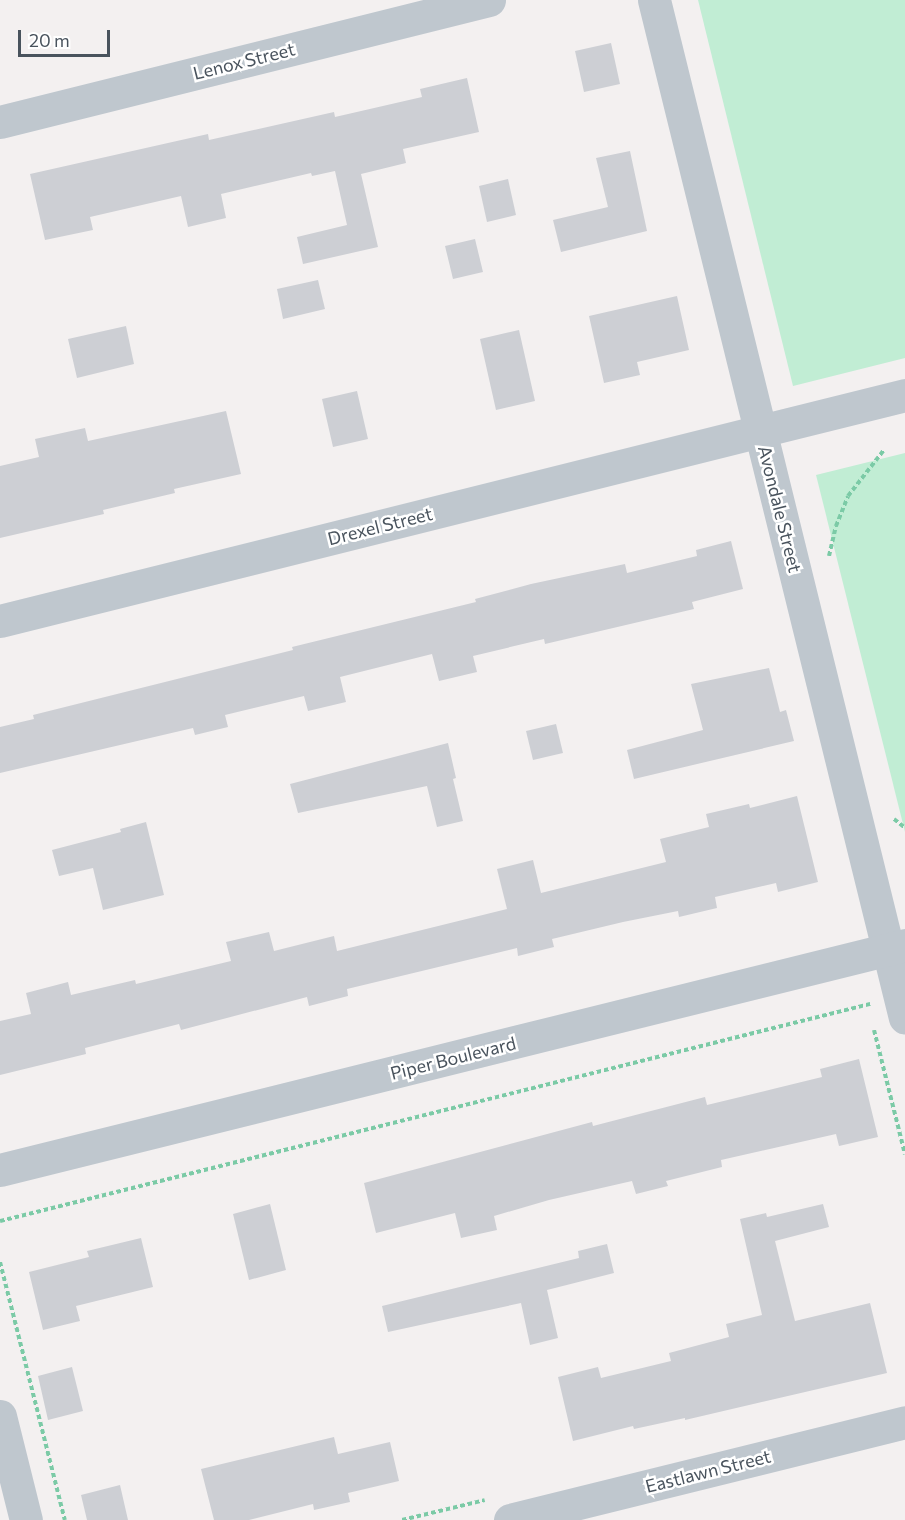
<!DOCTYPE html>
<html>
<head>
<meta charset="utf-8">
<style>
  body { margin:0 }
  #map { position:relative; width:905px; height:1520px; overflow:hidden; background:#f3f0f0; font-family:Commissioner,sans-serif }
  div>[style] { position:absolute }
  .green>* { inset:0; background:#c1edd4 }
  .building>* { inset:0; background:#cdcfd4 }
  .path>* { height:4px; margin-top:-2px; transform-origin:0; background:repeating-linear-gradient(90deg,#7bcaa6 0 4.5px,transparent 0 7.5px) }
  .minor>* { height:33px; margin:-16.5px; padding:0 16.5px; transform-origin:16.5px; border-radius:16.5px; background:#bfc7ce }
  span { translate:-50% -50%; white-space:nowrap; text-align:center; line-height:1.15; -webkit-text-stroke:5px #fff; paint-order:stroke }
  .street-label { font-size:18px; color:#49535d }
  .scale { position:absolute; left:18px; top:30px; width:92px; height:27px; box-sizing:border-box; border:3px solid #49535d; border-top:0; padding-left:8px; font-size:18px; line-height:21px; white-space:nowrap; color:#49535d; -webkit-text-stroke:4px #fff; paint-order:stroke }
</style>
</head>
<body>
<div id="map">
  <div class="green">
    <div style="clip-path:polygon(698px 0,905px 0,905px 358px,793px 386px)"></div>
    <div style="clip-path:polygon(905px 453px,905px 832px,816px 475px)"></div>
  </div>
  <div class="building">
    <div style="clip-path:polygon(611px 43px,620px 84px,584px 92px,575px 51px)"></div>
    <div style="clip-path:polygon(467px 78px,479px 132px,403px 149px,406px 163px,361px 174px,378px 247px,303px 264px,297px 237px,347px 225px,335px 171px,312px 176px,311px 173px,221px 194px,226px 218px,188px 227px,181px 196px,90px 217px,93px 230px,45px 240px,30px 174px,208px 134px,209px 140px,334px 112px,335px 117px,422px 97px,420px 89px)"></div>
    <div style="clip-path:polygon(630px 151px,647px 231px,561px 252px,553px 220px,608px 207px,596px 158px)"></div>
    <div style="clip-path:polygon(508px 179px,516px 215px,487px 222px,479px 186px)"></div>
    <div style="clip-path:polygon(475px 239px,483px 272px,453px 279px,445px 246px)"></div>
    <div style="clip-path:polygon(318px 280px,325px 309px,283px 319px,277px 289px)"></div>
    <div style="clip-path:polygon(677px 296px,689px 350px,637px 362px,640px 375px,604px 383px,589px 316px)"></div>
    <div style="clip-path:polygon(126px 326px,134px 364px,77px 378px,68px 339px)"></div>
    <div style="clip-path:polygon(519px 330px,535px 401px,496px 410px,480px 339px)"></div>
    <div style="clip-path:polygon(357px 391px,368px 439px,333px 447px,322px 399px)"></div>
    <div style="clip-path:polygon(226px 411px,241px 474px,174px 489px,175px 493px,103px 510px,104px 514px,0 538px,0 466px,39px 457px,35px 439px,85px 428px,88px 441px)"></div>
    <div style="clip-path:polygon(731px 541px,743px 589px,692px 602px,694px 609px,545px 644px,544px 639px,473px 656px,477px 672px,439px 681px,432px 654px,340px 677px,346px 702px,308px 711px,304px 696px,225px 715px,228px 727px,195px 735px,193px 728px,0 773px,0 727px,34px 719px,33px 715px,293px 650px,292px 647px,476px 602px,475px 599px,531px 584px,625px 564px,627px 573px,697px 556px,696px 550px)"></div>
    <div style="clip-path:polygon(769px 668px,780px 712px,786px 710px,794px 741px,634px 779px,627px 750px,703px 730px,691px 684px)"></div>
    <div style="clip-path:polygon(556px 724px,563px 753px,533px 760px,526px 731px)"></div>
    <div style="clip-path:polygon(448px 743px,456px 778px,453px 779px,463px 821px,437px 827px,427px 786px,298px 813px,290px 784px)"></div>
    <div style="clip-path:polygon(797px 796px,818px 882px,778px 892px,776px 883px,715px 897px,717px 908px,679px 917px,678px 911px,623px 922px,552px 939px,554px 947px,518px 956px,517px 948px,347px 989px,348px 996px,309px 1006px,307px 997px,181px 1030px,179px 1024px,85px 1048px,86px 1054px,0 1075px,0 1021px,31px 1014px,26px 993px,68px 982px,71px 995px,135px 980px,136px 984px,231px 961px,226px 942px,269px 932px,274px 951px,334px 936px,337px 951px,507px 909px,497px 869px,533px 860px,541px 893px,666px 862px,660px 839px,709px 827px,706px 814px,749px 804px,750px 808px)"></div>
    <div style="clip-path:polygon(146px 822px,164px 895px,103px 910px,93px 868px,59px 876px,52px 850px,121px 832px,120px 829px)"></div>
    <div style="clip-path:polygon(859px 1059px,878px 1137px,839px 1146px,836px 1134px,721px 1160px,722px 1167px,666px 1181px,668px 1186px,636px 1194px,632px 1181px,549px 1200px,494px 1216px,497px 1230px,461px 1238px,455px 1213px,376px 1233px,364px 1183px,592px 1122px,593px 1126px,705px 1097px,707px 1105px,777px 1088px,822px 1077px,820px 1069px)"></div>
    <div style="clip-path:polygon(270px 1204px,286px 1270px,249px 1280px,233px 1214px)"></div>
    <div style="clip-path:polygon(823px 1204px,829px 1227px,775px 1241px,795px 1321px,870px 1303px,887px 1373px,685px 1420px,685px 1418px,634px 1429px,633px 1426px,573px 1441px,558px 1377px,598px 1367px,601px 1378px,671px 1361px,669px 1353px,729px 1337px,726px 1324px,762px 1315px,740px 1219px,766px 1213px,767px 1217px)"></div>
    <div style="clip-path:polygon(141px 1238px,153px 1287px,76px 1306px,80px 1321px,43px 1330px,29px 1272px,89px 1257px,87px 1251px)"></div>
    <div style="clip-path:polygon(607px 1244px,614px 1273px,547px 1290px,558px 1338px,530px 1345px,521px 1303px,388px 1332px,382px 1306px,579px 1258px,578px 1251px)"></div>
    <div style="clip-path:polygon(72px 1367px,83px 1411px,48px 1420px,38px 1376px)"></div>
    <div style="clip-path:polygon(334px 1437px,338px 1454px,390px 1442px,399px 1481px,348px 1493px,350px 1502px,314px 1510px,313px 1504px,249px 1520px,214px 1520px,201px 1469px)"></div>
    <div style="clip-path:polygon(120px 1485px,128px 1520px,87px 1520px,81px 1495px)"></div>
  </div>
  <div class="path">
    <div style="left:829px;top:556px;width:31px;rotate:-77deg"></div>
    <div style="left:836px;top:526px;width:32px;rotate:-68deg"></div>
    <div style="left:848px;top:496px;width:58px;rotate:-52deg"></div>
    <div style="left:894px;top:819px;width:14px;rotate:39deg"></div>
    <div style="left:874px;top:1030px;width:128px;rotate:76deg"></div>
    <div style="left:0;top:1221px;width:897px;rotate:-14.01deg"></div>
    <div style="left:0;top:1262px;width:266px;rotate:75.9deg"></div>
    <div style="left:402px;top:1520px;width:85px;rotate:-13.5deg"></div>
  </div>
  <div class="minor">
    <div style="left:654px;top:0;width:1048px;rotate:76.15deg"></div>
    <div style="left:0;top:122px;width:504px;rotate:-14.01deg"></div>
    <div style="left:0;top:621px;width:933px;rotate:-14.02deg"></div>
    <div style="left:0;top:1170px;width:933px;rotate:-13.96deg"></div>
    <div style="left:0;top:1416px;width:107px;rotate:76deg"></div>
    <div style="left:510px;top:1520px;width:407px;rotate:-13.9deg"></div>
  </div>
  <div class="street-label">
    <span style="left:244px;top:61px;rotate:-14deg">Lenox Street</span>
    <span style="left:780px;top:509px;rotate:76deg">Avondale Street</span>
    <span style="left:380px;top:526px;rotate:-14deg">Drexel Street</span>
    <span style="left:453px;top:1058px;rotate:-14deg">Piper Boulevard</span>
    <span style="left:708px;top:1471px;rotate:-14deg">Eastlawn Street</span>
  </div>
  <div class="scale">20 m</div>
</div>
</body>
</html>
